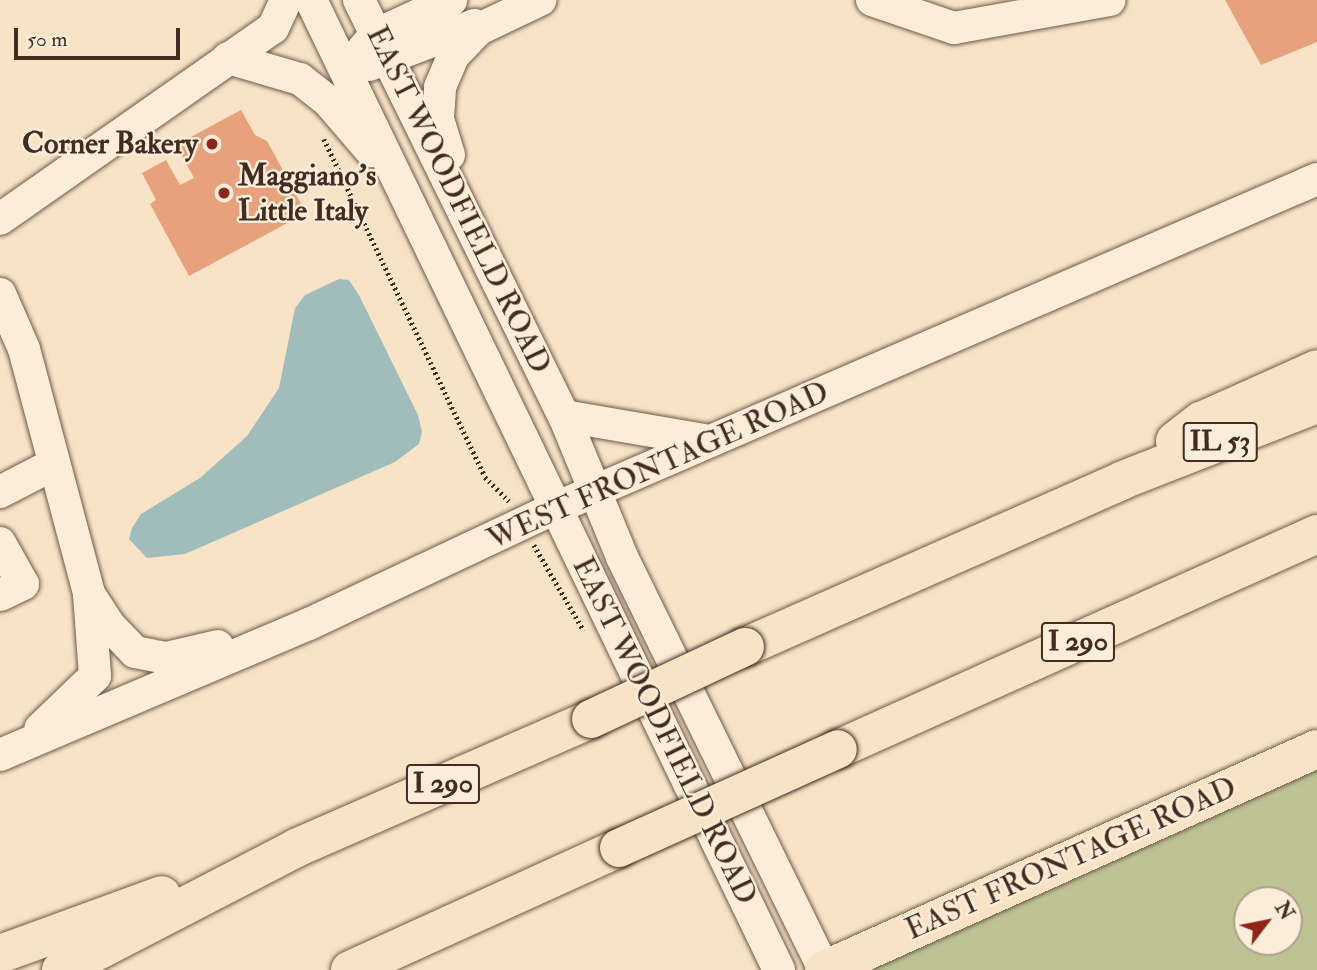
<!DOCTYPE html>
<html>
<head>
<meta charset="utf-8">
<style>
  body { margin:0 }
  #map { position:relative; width:1317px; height:970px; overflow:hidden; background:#f9e3c6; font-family:"IM FELL Double Pica",serif }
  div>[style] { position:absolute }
  .green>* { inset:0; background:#bec394 }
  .water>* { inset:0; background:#a0bdbc }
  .building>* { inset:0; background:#e8a17d }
  .path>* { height:4.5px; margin-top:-2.25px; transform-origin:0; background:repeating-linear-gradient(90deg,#402c20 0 2px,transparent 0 5.5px) }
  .roads { filter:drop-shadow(0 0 2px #6e5a4a) drop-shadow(0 0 2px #6e5a4a) }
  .minor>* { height:32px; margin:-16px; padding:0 16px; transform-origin:16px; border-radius:16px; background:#fbedda }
  .major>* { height:38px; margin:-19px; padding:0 19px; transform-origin:19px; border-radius:19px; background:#f9e3c6 }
  .highway>* { height:38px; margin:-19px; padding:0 19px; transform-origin:19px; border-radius:19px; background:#f9e3c6 }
  .bridges { filter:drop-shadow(0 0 2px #402c20) drop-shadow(0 0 2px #402c20) }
  .highway-bridge>* { height:38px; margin:-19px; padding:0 19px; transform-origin:19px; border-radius:19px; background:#f9e3c6 }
  .dots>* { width:19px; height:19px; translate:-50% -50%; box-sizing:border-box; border:4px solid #fbedda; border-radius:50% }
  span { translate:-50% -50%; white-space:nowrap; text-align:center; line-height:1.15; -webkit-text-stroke:5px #fbedda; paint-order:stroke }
  .shield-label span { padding:2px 5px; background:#fbedda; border:2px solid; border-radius:5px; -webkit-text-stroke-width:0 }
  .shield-label { font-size:28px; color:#402c20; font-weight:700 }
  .poi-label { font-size:30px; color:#402c20; font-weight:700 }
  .right { translate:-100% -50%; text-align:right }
  .left { translate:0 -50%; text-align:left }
  .street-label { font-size:30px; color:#402c20 }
  .north { position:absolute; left:1233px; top:886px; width:70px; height:70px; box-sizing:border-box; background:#fbedda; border:2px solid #b0a090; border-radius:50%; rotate:58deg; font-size:19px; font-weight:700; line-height:28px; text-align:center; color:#402c20 }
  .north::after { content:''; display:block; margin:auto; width:24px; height:32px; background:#8f2418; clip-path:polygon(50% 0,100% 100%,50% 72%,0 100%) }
  .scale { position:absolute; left:14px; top:28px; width:166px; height:32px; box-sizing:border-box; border:4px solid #402c20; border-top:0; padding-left:9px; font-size:21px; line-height:24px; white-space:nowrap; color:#402c20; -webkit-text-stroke:5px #fbedda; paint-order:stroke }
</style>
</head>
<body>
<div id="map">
  <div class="green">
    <div style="clip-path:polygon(evenodd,1317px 749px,1317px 970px,823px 970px,1317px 749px,1247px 900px,1289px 900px,1289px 942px,1247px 942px,1247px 900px)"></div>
  </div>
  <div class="water">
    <div style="clip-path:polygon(339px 279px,349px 280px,360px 297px,418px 415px,422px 432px,419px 444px,395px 462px,185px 554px,147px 558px,129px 539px,132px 528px,141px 514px,200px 478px,247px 436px,279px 388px,295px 308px,305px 295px)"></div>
  </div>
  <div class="building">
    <div style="clip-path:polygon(1225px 0,1317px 0,1317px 42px,1261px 65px)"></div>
    <div style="clip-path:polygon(241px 110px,255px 135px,267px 141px,306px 213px,189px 276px,150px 204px,156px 200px,142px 173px,166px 160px,180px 185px,194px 178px,176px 145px)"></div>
  </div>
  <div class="path">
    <div style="left:324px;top:139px;width:374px;rotate:64.5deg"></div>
    <div style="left:485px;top:477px;width:34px;rotate:45deg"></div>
    <div style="left:534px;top:545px;width:99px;rotate:59.8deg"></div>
  </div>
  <div class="roads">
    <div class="minor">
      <div style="left:311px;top:0;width:1077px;rotate:64.24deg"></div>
      <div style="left:359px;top:0;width:464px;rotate:63.8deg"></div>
      <div style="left:564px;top:416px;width:152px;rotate:67.6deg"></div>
      <div style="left:622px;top:557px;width:460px;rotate:63.9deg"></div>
      <div style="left:872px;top:0;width:87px;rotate:18.9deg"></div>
      <div style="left:954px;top:28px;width:158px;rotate:-10.2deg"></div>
      <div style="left:363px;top:49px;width:18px;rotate:-49deg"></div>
      <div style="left:375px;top:35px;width:84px;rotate:-24.7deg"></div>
      <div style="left:228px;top:58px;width:75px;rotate:16.3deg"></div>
      <div style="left:300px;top:79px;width:37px;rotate:38deg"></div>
      <div style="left:329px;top:102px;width:65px;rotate:49.4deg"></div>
      <div style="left:369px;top:65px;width:113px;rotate:-20.7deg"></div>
      <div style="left:449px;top:155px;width:39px;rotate:-107deg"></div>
      <div style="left:438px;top:118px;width:31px;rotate:-86deg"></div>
      <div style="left:440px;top:87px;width:34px;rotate:-67deg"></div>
      <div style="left:453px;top:56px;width:37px;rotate:-46deg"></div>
      <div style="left:479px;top:29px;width:68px;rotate:-25.4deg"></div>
      <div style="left:0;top:219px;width:333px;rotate:-35deg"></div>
      <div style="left:273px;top:28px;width:31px;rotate:-65deg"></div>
      <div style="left:0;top:294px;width:60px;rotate:66.4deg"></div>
      <div style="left:24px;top:349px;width:253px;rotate:75.1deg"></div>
      <div style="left:89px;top:594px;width:82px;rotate:85.8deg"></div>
      <div style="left:95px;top:676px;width:76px;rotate:136.1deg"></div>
      <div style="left:564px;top:416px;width:148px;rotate:9.7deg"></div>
      <div style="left:0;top:492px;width:61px;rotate:-27.4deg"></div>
      <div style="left:0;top:543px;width:47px;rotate:60.7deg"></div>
      <div style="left:23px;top:584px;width:25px;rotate:154deg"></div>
      <div style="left:89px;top:594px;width:37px;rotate:57deg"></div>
      <div style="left:109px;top:625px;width:37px;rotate:46deg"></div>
      <div style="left:135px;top:652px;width:32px;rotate:11deg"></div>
      <div style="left:166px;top:658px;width:53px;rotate:-13deg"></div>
      <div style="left:0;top:755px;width:336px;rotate:-23deg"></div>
      <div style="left:309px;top:624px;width:275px;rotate:-25.2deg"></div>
      <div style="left:558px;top:507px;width:827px;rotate:-23.37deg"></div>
    </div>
    <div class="major">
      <div style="left:824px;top:970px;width:540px;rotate:-24.15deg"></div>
    </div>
    <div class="highway">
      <div style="left:1175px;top:441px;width:33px;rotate:-38deg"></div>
      <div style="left:1201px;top:421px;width:127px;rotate:-24.1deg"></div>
      <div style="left:745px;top:647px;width:413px;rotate:-23.8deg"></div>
      <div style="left:1123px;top:480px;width:208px;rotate:-21.4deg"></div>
      <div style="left:838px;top:749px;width:525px;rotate:-24.17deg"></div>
      <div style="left:0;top:954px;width:172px;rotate:-20deg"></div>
      <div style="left:61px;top:970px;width:265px;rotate:-27.4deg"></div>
      <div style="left:296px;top:848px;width:322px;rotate:-23.6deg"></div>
      <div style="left:350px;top:970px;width:295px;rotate:-24.4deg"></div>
    </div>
  </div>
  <div class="bridges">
    <div class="highway-bridge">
      <div style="left:591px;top:719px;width:170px;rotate:-25.1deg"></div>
      <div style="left:619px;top:848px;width:240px;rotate:-24.3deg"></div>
    </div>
  </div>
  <div class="dots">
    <div style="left:212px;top:144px;background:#8f2418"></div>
    <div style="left:224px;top:193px;background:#8f2418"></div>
  </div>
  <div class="shield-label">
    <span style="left:1220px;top:442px">IL 53</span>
    <span style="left:1078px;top:642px">I 290</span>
    <span style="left:443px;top:784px">I 290</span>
  </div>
  <div class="poi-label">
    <span class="right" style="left:198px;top:144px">Corner Bakery</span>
    <span class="left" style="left:238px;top:193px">Maggiano's<br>Little Italy</span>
  </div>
  <div class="street-label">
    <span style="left:458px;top:200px;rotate:64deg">EAST WOODFIELD ROAD</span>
    <span style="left:658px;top:466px;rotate:-24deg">WEST FRONTAGE ROAD</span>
    <span style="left:664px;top:731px;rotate:64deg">EAST WOODFIELD ROAD</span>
    <span style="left:1071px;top:859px;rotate:-24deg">EAST FRONTAGE ROAD</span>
  </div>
  <div class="north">N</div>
  <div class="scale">50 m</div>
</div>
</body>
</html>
